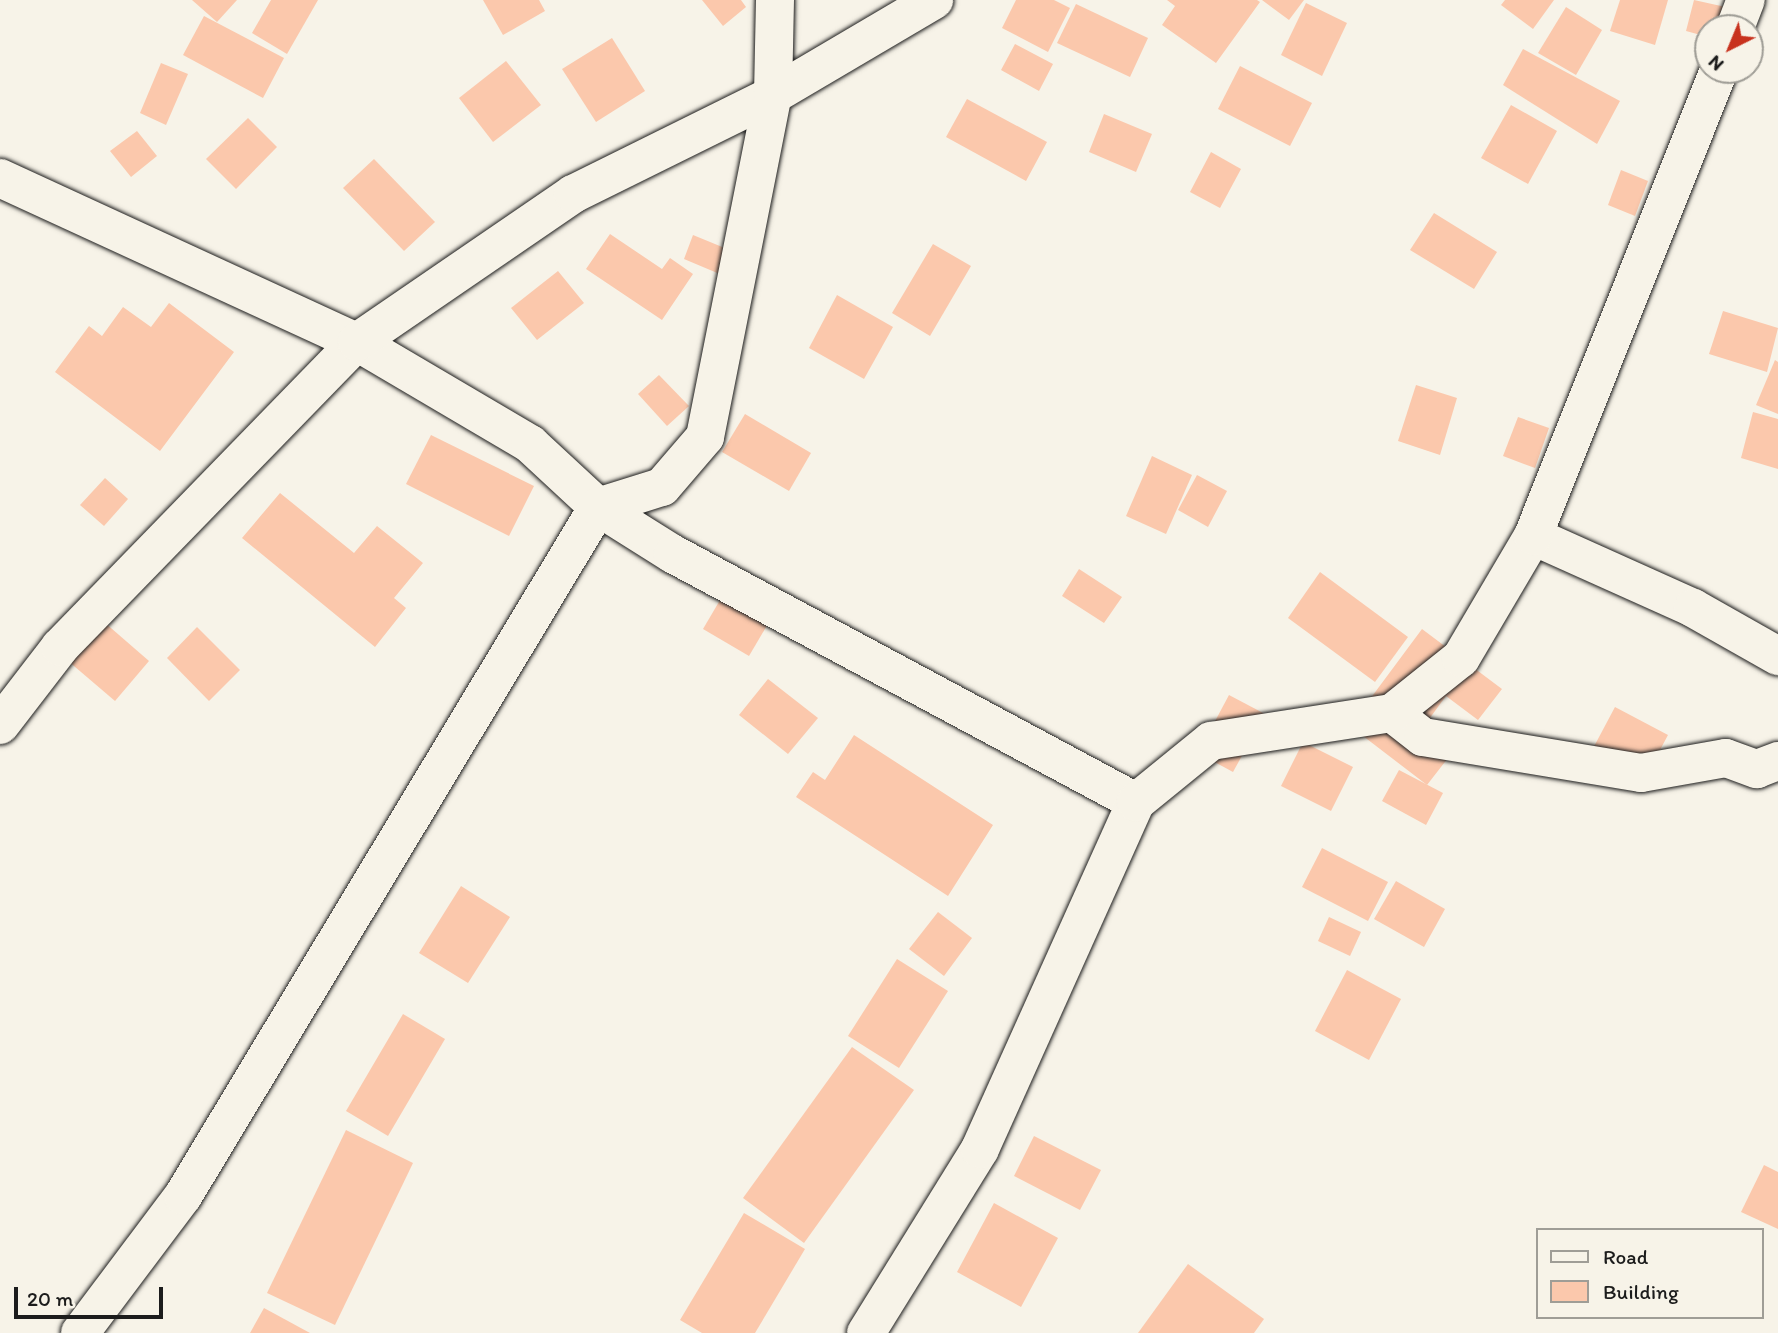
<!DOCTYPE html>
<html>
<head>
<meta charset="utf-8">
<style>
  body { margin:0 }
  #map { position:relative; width:1778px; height:1333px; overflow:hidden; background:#f7f3e8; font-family:Itim,sans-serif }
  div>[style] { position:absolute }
  .building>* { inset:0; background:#fbc8ac }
  .roads { filter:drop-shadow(0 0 2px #1c1c1c) drop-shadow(0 0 2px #1c1c1c) }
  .minor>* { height:38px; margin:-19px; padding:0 19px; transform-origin:19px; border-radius:19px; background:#f7f3e8 }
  span { translate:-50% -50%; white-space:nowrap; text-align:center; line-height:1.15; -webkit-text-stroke:5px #f7f3e8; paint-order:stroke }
  .legend { position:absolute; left:1536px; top:1228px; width:228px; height:91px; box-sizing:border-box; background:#f7f3e8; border:2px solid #9f9d96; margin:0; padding:9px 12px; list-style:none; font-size:21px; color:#1c1c1c }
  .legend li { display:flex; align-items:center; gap:14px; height:35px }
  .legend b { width:35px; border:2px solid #9f9d96 }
  .north { position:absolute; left:1694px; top:14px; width:70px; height:70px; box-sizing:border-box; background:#f7f3e8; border:2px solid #9f9d96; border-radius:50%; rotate:223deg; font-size:19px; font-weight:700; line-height:28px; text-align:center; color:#1c1c1c }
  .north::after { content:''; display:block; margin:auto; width:24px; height:32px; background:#c8321e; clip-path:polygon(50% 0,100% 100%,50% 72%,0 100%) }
  .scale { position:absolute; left:14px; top:1287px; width:149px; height:32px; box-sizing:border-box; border:4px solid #1c1c1c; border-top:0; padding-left:9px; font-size:21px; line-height:24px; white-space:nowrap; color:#1c1c1c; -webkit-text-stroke:5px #f7f3e8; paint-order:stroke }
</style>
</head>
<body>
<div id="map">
  <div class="building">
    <div style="clip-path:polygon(192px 0,237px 0,217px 22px)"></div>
    <div style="clip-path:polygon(271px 0,318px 0,287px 54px,252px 33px)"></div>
    <div style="clip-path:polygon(483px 0,539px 0,545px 11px,503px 35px)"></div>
    <div style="clip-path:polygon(702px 0,741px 0,746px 7px,723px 26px)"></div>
    <div style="clip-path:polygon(1016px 0,1054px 0,1070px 8px,1048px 52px,1002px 28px)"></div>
    <div style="clip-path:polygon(1167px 0,1257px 0,1260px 2px,1216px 63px,1162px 25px,1175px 6px)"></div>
    <div style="clip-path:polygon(1262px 0,1304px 0,1289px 20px)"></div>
    <div style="clip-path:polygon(1505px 0,1554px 0,1533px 29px,1501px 5px)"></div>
    <div style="clip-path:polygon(1620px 0,1668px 0,1655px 45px,1610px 31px)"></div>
    <div style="clip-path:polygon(1694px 0,1730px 8px,1724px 28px,1708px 28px,1708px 37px,1686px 31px)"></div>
    <div style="clip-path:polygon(1306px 3px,1347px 23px,1322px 76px,1281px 55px)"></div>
    <div style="clip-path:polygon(1076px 4px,1148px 38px,1130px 77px,1057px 43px)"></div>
    <div style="clip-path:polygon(1566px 7px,1602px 30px,1576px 75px,1538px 53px)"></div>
    <div style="clip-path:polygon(204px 16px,284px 58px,263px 98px,183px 55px)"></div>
    <div style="clip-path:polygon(612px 38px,645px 91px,596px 122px,562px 69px)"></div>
    <div style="clip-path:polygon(1015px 44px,1053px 64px,1039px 91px,1001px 70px)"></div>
    <div style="clip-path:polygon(1523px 49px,1620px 101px,1597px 144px,1503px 85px)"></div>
    <div style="clip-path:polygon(506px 61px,541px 105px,493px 142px,459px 98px)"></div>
    <div style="clip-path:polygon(161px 63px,188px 74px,166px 125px,140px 113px)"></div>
    <div style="clip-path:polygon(1240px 66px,1312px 103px,1290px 146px,1218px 109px)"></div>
    <div style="clip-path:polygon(967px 99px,1047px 142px,1026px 181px,946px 137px)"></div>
    <div style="clip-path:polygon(1511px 105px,1557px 131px,1528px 184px,1481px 158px)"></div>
    <div style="clip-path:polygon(1104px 114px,1152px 134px,1136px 172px,1089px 152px)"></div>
    <div style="clip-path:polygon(248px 118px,277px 147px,236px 189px,206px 159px)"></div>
    <div style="clip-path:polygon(137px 131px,157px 156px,131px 177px,110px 151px)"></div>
    <div style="clip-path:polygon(1211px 152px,1241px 169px,1220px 208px,1190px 192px)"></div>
    <div style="clip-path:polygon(374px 159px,435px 222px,404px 251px,343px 188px)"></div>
    <div style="clip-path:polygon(1621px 170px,1648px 181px,1635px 216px,1608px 205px)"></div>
    <div style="clip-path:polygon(1434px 213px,1497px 252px,1474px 289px,1410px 250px)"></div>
    <div style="clip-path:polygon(610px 234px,662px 269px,670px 258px,693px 274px,662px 320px,586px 269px)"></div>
    <div style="clip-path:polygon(693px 235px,732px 251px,722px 275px,684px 259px)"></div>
    <div style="clip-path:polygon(933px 244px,971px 266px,930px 336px,892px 313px)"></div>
    <div style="clip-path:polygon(558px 271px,584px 303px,537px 340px,511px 308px)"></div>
    <div style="clip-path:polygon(837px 295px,893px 327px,864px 379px,809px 348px)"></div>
    <div style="clip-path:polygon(169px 303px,234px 352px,160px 451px,55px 372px,89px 326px,102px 336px,123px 307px,151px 327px)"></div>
    <div style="clip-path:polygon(1723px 311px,1778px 328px,1767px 372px,1709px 354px)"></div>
    <div style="clip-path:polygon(1775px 360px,1778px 362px,1778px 414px,1756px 405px)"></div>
    <div style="clip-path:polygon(659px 375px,689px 406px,667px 426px,638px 394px)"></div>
    <div style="clip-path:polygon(1416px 385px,1457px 398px,1440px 455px,1398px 441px)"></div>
    <div style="clip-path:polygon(1753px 412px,1778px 419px,1778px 469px,1741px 458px)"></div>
    <div style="clip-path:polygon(745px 414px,811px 453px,789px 491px,722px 452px)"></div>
    <div style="clip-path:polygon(1518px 417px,1549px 428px,1535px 468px,1503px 456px)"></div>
    <div style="clip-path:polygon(431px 435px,534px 486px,509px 536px,406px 484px)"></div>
    <div style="clip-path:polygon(1152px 456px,1192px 475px,1166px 534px,1126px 516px)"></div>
    <div style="clip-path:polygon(1197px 475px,1227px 491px,1208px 527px,1178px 510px)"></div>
    <div style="clip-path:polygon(105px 478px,128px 499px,104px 526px,80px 505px)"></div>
    <div style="clip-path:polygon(280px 493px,354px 553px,377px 526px,423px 563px,394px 598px,406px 608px,375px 647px,242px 538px)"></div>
    <div style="clip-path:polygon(1079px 569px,1122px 597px,1104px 623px,1062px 596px)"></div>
    <div style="clip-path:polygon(1320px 572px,1408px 637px,1375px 682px,1288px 618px)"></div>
    <div style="clip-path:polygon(723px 595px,769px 622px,749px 656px,703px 629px)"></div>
    <div style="clip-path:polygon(81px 602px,149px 661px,115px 701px,47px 643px)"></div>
    <div style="clip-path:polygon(197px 627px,240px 670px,209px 701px,167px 658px)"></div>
    <div style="clip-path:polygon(1422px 629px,1502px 689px,1478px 720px,1446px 696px,1424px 726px,1455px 749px,1427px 785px,1350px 726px)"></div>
    <div style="clip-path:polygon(768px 679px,818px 718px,788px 754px,739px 715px)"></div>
    <div style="clip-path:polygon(1229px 695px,1265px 714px,1233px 772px,1198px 753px)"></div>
    <div style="clip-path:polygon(1615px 707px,1668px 735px,1643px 782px,1590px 754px)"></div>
    <div style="clip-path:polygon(854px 735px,993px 825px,948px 896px,796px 797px,813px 772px,825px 780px)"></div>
    <div style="clip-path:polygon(1303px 742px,1353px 767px,1331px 811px,1281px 786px)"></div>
    <div style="clip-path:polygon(1399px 770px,1443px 793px,1426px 825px,1382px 801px)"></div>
    <div style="clip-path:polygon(1322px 848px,1388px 882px,1368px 921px,1302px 887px)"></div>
    <div style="clip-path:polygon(1396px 881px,1445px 909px,1424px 947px,1374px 919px)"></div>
    <div style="clip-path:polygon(461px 886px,510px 917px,468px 983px,419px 953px)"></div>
    <div style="clip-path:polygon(938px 912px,972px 938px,944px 976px,909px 949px)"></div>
    <div style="clip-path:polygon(1329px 917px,1361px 932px,1350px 956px,1318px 941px)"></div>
    <div style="clip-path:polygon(897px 959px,948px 991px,899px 1068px,848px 1036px)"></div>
    <div style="clip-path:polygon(1347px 970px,1401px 999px,1369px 1060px,1315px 1031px)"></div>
    <div style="clip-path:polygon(403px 1014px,445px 1039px,388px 1136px,346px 1111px)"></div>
    <div style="clip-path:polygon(852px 1047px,914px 1090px,804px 1243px,743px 1198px)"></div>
    <div style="clip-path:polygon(346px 1130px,413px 1163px,335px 1325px,267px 1293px)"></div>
    <div style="clip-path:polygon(1034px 1136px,1101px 1170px,1080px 1210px,1014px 1176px)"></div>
    <div style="clip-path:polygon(1764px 1165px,1778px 1172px,1778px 1229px,1741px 1212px)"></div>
    <div style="clip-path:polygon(994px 1203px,1058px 1238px,1021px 1307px,957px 1272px)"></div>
    <div style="clip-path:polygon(744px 1213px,805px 1249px,755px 1333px,702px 1333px,680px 1320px)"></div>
    <div style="clip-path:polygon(1188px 1264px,1264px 1319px,1254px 1333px,1138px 1333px)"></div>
    <div style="clip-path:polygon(264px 1308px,310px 1333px,250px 1333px)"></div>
  </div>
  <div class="roads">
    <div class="minor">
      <div style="left:1735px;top:28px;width:30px;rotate:-69deg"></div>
      <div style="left:0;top:178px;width:393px;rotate:24.7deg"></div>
      <div style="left:357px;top:342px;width:201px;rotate:30.5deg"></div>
      <div style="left:530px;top:444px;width:93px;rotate:42.8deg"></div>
      <div style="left:598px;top:507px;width:89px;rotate:32.1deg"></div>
      <div style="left:673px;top:554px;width:525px;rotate:28.18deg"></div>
      <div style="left:1533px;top:536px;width:175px;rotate:24.2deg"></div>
      <div style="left:1693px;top:608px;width:98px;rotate:29.5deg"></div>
      <div style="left:1392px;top:713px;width:39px;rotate:38deg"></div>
      <div style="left:1423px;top:737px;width:221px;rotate:9.4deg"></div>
      <div style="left:1641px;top:773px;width:86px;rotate:-10deg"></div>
      <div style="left:1726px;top:758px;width:33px;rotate:20deg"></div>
      <div style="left:1757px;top:769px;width:22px;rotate:-21deg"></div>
      <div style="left:0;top:725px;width:98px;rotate:-52.4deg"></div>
      <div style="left:60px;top:647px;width:426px;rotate:-45.8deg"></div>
      <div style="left:357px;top:342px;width:262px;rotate:-34.4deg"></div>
      <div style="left:573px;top:194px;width:223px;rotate:-26.3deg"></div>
      <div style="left:773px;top:95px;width:187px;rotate:-30.5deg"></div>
      <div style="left:80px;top:1333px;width:171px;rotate:-53.1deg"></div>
      <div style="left:183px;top:1196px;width:804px;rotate:-58.94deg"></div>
      <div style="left:598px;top:507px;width:67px;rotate:-17.4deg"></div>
      <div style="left:662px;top:487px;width:66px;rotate:-49.3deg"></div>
      <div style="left:705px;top:437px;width:349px;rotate:-78.8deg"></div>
      <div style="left:773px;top:95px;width:95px;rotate:-88.8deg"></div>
      <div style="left:866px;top:1333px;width:216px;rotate:-58.2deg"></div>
      <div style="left:980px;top:1149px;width:380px;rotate:-65.8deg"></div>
      <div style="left:1136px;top:802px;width:97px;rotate:-39.1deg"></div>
      <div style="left:1211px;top:741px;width:183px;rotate:-8.8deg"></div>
      <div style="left:1392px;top:713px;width:88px;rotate:-38.6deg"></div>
      <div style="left:1461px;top:658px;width:142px;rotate:-59.5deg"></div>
      <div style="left:1533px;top:536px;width:502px;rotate:-68.24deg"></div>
    </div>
  </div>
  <ul class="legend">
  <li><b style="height:9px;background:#f7f3e8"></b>Road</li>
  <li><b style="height:19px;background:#fbc8ac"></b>Building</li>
  </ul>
  <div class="north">N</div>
  <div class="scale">20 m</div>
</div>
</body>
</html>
